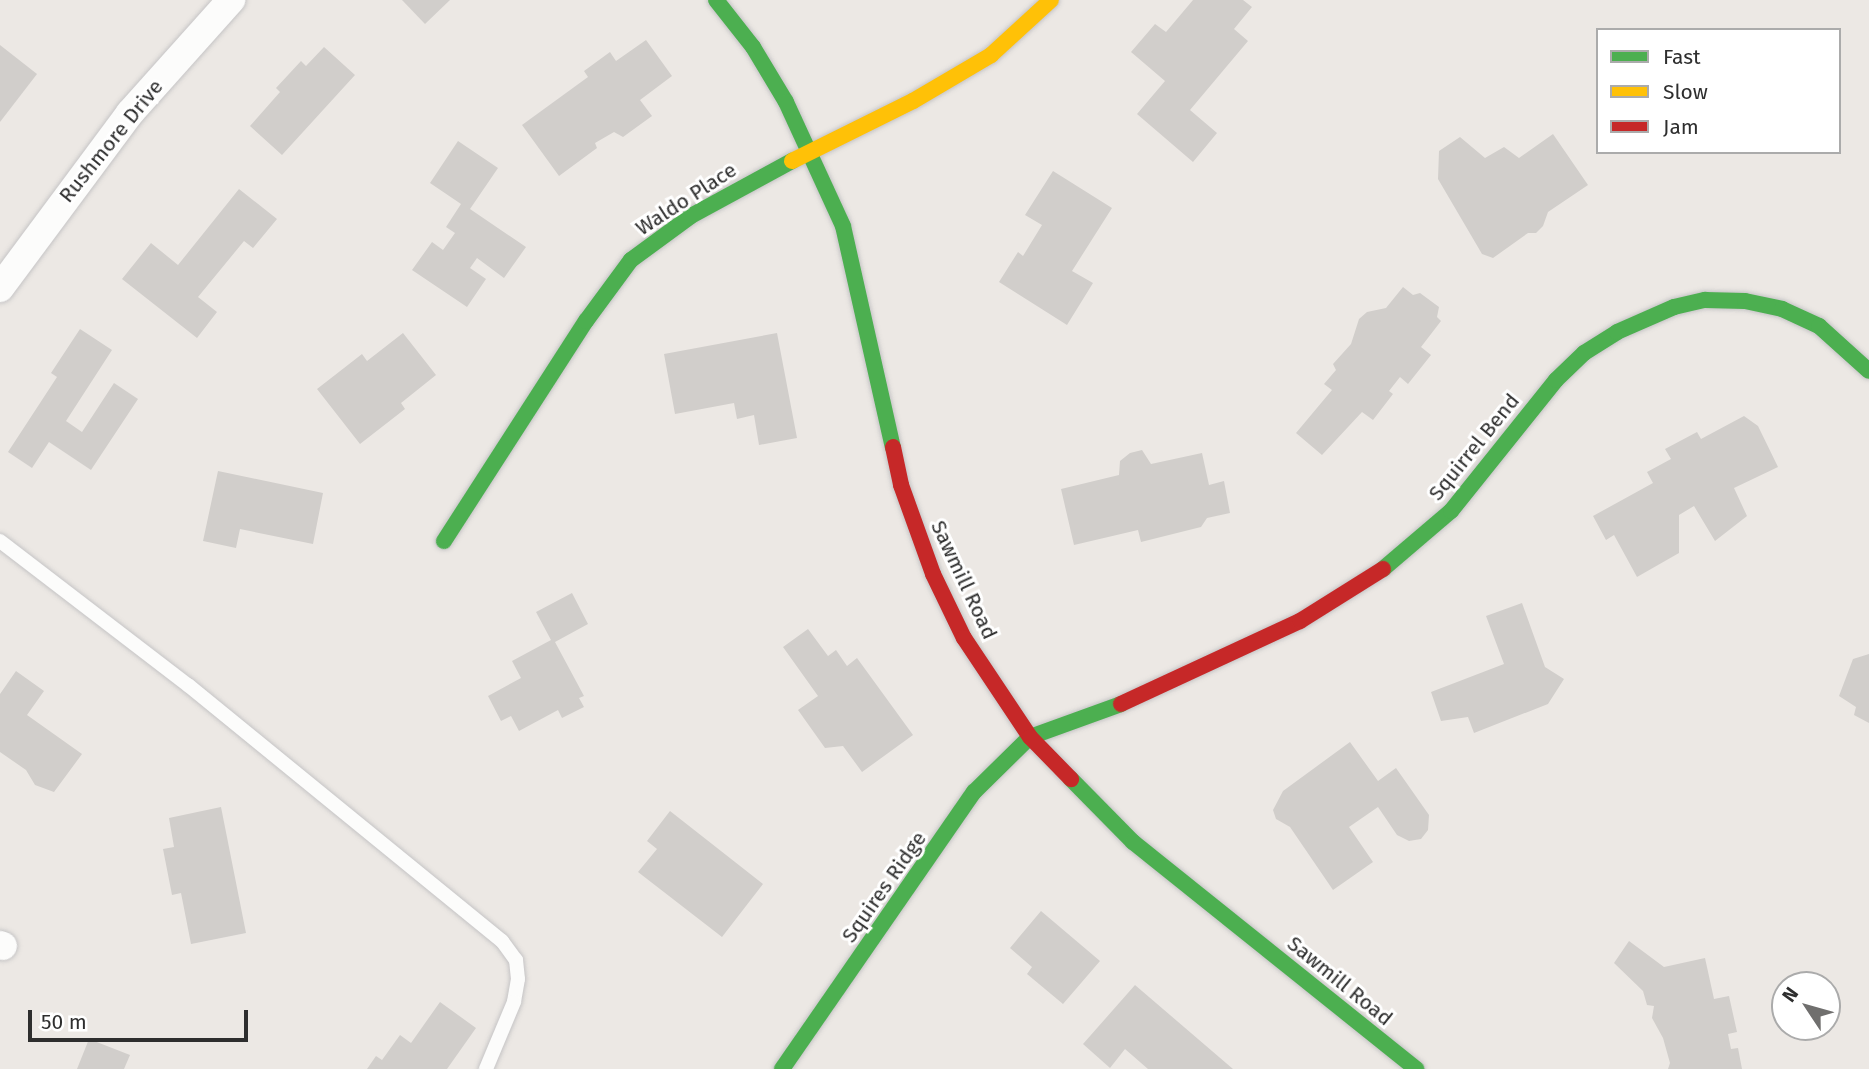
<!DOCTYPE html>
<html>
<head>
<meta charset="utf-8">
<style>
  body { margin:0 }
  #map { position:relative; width:1869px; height:1069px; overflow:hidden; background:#ece8e4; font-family:"Fira Sans",sans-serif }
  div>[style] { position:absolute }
  .building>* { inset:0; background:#d1cecb }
  .roads { filter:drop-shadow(0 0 2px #c5c4c5) drop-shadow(0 0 2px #c5c4c5) }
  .lane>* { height:14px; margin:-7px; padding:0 7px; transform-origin:7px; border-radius:7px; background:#fcfcfb }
  .street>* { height:28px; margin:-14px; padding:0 14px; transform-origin:14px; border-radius:14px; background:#fcfcfb }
  .fast>* { height:16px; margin:-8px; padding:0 8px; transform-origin:8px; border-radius:8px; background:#4caf50 }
  .slow>* { height:16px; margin:-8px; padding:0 8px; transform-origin:8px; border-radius:8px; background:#ffc107 }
  .jam>* { height:16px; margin:-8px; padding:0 8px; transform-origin:8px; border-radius:8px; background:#c62828 }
  span { translate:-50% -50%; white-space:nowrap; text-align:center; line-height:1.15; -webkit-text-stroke:6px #fff; paint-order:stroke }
  .street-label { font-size:21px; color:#2e2e2e }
  .legend { position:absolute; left:1596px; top:28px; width:245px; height:126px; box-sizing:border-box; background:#fff; border:2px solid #ababab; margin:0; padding:9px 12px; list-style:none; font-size:21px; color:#2e2e2e }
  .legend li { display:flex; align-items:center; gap:14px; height:35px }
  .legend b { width:35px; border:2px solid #ababab }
  .north { position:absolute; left:1771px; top:971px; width:70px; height:70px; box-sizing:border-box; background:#fff; border:2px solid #ababab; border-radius:50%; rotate:306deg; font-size:19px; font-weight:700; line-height:28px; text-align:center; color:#2e2e2e }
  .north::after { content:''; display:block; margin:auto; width:24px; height:32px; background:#706f6e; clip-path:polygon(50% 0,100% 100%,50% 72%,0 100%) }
  .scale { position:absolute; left:28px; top:1010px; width:220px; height:32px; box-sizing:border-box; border:4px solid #2e2e2e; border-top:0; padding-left:9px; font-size:21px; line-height:24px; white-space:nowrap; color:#2e2e2e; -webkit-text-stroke:5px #fff; paint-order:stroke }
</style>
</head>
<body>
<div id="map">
  <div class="building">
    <div style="clip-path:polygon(402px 0,450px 0,425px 24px)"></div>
    <div style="clip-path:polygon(1193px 0,1243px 0,1252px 7px,1234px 29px,1248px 41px,1190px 110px,1217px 133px,1193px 162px,1137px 114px,1165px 81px,1131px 52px,1155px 24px,1166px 32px)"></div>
    <div style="clip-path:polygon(646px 40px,672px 76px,640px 100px,652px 116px,623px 137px,614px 132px,595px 143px,597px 148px,559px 176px,522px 125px,588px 77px,584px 71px,610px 52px,616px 61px)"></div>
    <div style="clip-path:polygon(0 45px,37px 74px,0 122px)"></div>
    <div style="clip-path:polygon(324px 47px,355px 75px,282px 155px,250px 126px,280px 92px,276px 88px,301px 61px,306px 66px)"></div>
    <div style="clip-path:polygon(1553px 134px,1588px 185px,1548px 212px,1543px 226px,1536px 233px,1528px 233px,1493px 258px,1482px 254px,1438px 179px,1439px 151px,1460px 137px,1485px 158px,1504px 147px,1519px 158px)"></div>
    <div style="clip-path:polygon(458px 141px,498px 168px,470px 209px,526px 247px,504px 278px,477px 258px,470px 268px,486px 279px,467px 307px,412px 270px,432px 242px,443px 250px,455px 233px,446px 227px,461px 204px,430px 183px)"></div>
    <div style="clip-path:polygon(1053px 171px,1112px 208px,1072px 271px,1093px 283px,1067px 325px,999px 282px,1018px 252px,1023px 256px,1042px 225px,1025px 215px)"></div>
    <div style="clip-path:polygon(239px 189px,277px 219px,253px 248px,244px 241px,198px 297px,217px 312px,197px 338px,122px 279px,151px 243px,178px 265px)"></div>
    <div style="clip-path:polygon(1403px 287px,1413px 295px,1420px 293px,1439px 307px,1437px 317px,1441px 321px,1421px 347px,1431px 355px,1408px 384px,1400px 377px,1389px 391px,1393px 394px,1373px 420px,1362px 412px,1322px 455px,1296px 433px,1332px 390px,1324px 384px,1336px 370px,1333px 364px,1351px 344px,1359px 319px,1367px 312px,1386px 308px)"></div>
    <div style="clip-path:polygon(80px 329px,112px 350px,66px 421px,82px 432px,114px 383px,138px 399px,91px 470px,49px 442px,32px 468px,8px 452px,57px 377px,51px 373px)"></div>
    <div style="clip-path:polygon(403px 333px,436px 375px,401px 403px,405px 409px,360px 444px,317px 389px,362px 354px,367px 361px)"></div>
    <div style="clip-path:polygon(777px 333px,797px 438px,759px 445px,754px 415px,737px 419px,734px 403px,675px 414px,664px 354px)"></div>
    <div style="clip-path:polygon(1744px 416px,1758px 426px,1778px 467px,1734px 488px,1747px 516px,1715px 541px,1694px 506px,1679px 515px,1679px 553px,1637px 577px,1614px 535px,1606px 540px,1593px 516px,1653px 483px,1647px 472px,1671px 459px,1665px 449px,1697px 432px,1701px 439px)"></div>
    <div style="clip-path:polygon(1142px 450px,1151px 464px,1202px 453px,1209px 485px,1224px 481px,1230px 513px,1207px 518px,1201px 527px,1141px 542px,1138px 530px,1074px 545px,1061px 489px,1119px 475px,1120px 461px,1130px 453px)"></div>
    <div style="clip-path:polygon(218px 471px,323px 493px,313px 544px,240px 529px,236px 548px,203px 541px)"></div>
    <div style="clip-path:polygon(572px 593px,588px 624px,555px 642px,584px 696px,579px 698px,584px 707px,562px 718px,558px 710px,519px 731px,511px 716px,501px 721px,488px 696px,521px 678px,512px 661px,551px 640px,536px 612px)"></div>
    <div style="clip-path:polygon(1522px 603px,1545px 667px,1564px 679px,1548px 704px,1474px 733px,1468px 717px,1441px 721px,1431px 692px,1504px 664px,1486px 616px)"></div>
    <div style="clip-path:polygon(808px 629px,828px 656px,836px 650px,847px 666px,857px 658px,913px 735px,862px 772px,843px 746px,825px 748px,798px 710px,818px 696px,783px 647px)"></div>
    <div style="clip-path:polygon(1869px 654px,1869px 723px,1854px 715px,1856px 707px,1839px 696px,1853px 659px)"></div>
    <div style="clip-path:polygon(16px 671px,44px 691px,27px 715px,82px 754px,54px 792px,35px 785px,26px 770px,0 752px,0 694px)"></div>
    <div style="clip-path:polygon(1350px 742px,1378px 781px,1396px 768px,1429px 815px,1428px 830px,1421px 839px,1409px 841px,1397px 835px,1378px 807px,1349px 827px,1373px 862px,1333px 890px,1290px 827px,1276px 819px,1273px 810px,1283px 791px)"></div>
    <div style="clip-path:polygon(221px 807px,246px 933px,191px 944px,181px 893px,172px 895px,163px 849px,174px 847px,169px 818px)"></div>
    <div style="clip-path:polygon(670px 811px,763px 884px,722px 937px,638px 872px,657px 849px,647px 841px)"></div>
    <div style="clip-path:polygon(1041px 911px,1100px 961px,1063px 1004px,1027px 974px,1032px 967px,1010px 948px)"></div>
    <div style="clip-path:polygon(1629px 941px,1664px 967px,1705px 958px,1714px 999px,1729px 996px,1737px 1032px,1728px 1034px,1731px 1049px,1738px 1048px,1742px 1069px,1668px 1069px,1670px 1063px,1663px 1038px,1652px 1018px,1654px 1006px,1647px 1005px,1643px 991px,1614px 963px)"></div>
    <div style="clip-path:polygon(1135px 985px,1233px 1069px,1148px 1069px,1125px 1049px,1110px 1068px,1083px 1044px)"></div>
    <div style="clip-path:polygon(440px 1002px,476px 1028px,447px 1069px,367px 1069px,376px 1056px,382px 1060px,400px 1035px,411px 1043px)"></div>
    <div style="clip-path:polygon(89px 1039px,130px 1055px,124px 1069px,77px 1069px)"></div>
  </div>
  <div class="roads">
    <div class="lane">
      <div style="left:0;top:541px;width:237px;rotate:37.5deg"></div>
      <div style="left:188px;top:685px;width:405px;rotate:39.2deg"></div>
      <div style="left:502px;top:941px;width:24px;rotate:54deg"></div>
      <div style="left:516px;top:960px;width:19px;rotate:84deg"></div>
      <div style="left:518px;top:979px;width:23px;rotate:100deg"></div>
      <div style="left:514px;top:1002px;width:73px;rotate:112.7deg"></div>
    </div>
    <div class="street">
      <div style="left:0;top:288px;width:218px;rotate:-53.4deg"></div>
      <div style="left:130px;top:113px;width:152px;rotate:-48.2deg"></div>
      <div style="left:0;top:945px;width:3px;rotate:18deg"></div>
    </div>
    <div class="fast">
      <div style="left:716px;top:0;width:60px;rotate:51.8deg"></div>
      <div style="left:753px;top:47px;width:64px;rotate:59deg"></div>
      <div style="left:786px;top:102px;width:136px;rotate:65.3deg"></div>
      <div style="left:843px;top:226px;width:227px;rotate:77.3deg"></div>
      <div style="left:444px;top:541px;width:262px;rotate:-57.2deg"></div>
      <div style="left:586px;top:321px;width:76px;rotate:-53.6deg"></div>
      <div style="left:631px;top:260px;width:74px;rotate:-36.3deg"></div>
      <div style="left:691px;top:216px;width:115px;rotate:-28.6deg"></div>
      <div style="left:1383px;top:569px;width:89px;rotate:-40.5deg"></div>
      <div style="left:1451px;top:511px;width:168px;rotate:-51.3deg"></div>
      <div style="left:1556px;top:380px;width:39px;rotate:-44deg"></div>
      <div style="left:1584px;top:353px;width:39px;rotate:-32deg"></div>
      <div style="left:1617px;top:332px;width:62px;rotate:-23.7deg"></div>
      <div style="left:1674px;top:307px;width:32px;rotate:-13deg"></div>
      <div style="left:1705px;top:300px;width:40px;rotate:1.4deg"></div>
      <div style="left:1745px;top:301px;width:38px;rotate:12deg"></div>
      <div style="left:1782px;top:309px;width:41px;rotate:24.7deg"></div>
      <div style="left:1819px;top:326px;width:67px;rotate:42deg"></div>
      <div style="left:1071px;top:779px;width:88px;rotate:45.5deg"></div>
      <div style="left:1133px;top:842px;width:363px;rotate:38.7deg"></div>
      <div style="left:782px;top:1069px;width:337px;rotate:-55.3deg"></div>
      <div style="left:974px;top:792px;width:78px;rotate:-44.5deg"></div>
      <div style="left:1030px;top:737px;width:97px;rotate:-19.9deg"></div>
    </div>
    <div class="slow">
      <div style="left:792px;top:161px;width:135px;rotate:-26.4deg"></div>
      <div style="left:913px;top:101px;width:91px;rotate:-30.5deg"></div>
      <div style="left:991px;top:55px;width:81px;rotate:-42.5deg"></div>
    </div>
    <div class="jam">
      <div style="left:893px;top:447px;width:39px;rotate:78deg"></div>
      <div style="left:901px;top:485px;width:95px;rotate:70.2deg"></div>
      <div style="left:933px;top:574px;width:71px;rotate:64.2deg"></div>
      <div style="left:964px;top:638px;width:119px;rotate:56.3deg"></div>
      <div style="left:1030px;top:737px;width:59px;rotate:45.7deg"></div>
      <div style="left:1121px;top:704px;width:197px;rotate:-24.9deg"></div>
      <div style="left:1300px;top:621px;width:98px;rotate:-32.1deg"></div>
    </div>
  </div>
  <div class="street-label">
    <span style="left:111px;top:141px;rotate:-51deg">Rushmore Drive</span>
    <span style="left:686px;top:199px;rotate:-33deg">Waldo Place</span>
    <span style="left:1474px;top:447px;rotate:-51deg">Squirrel Bend</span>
    <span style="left:964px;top:580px;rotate:65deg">Sawmill Road</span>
    <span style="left:884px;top:887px;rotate:-55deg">Squires Ridge</span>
    <span style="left:1340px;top:981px;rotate:39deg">Sawmill Road</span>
  </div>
  <ul class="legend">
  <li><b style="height:9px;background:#4caf50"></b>Fast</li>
  <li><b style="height:9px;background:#ffc107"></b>Slow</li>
  <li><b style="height:9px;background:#c62828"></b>Jam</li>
  </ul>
  <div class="north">N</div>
  <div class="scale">50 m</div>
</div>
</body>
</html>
